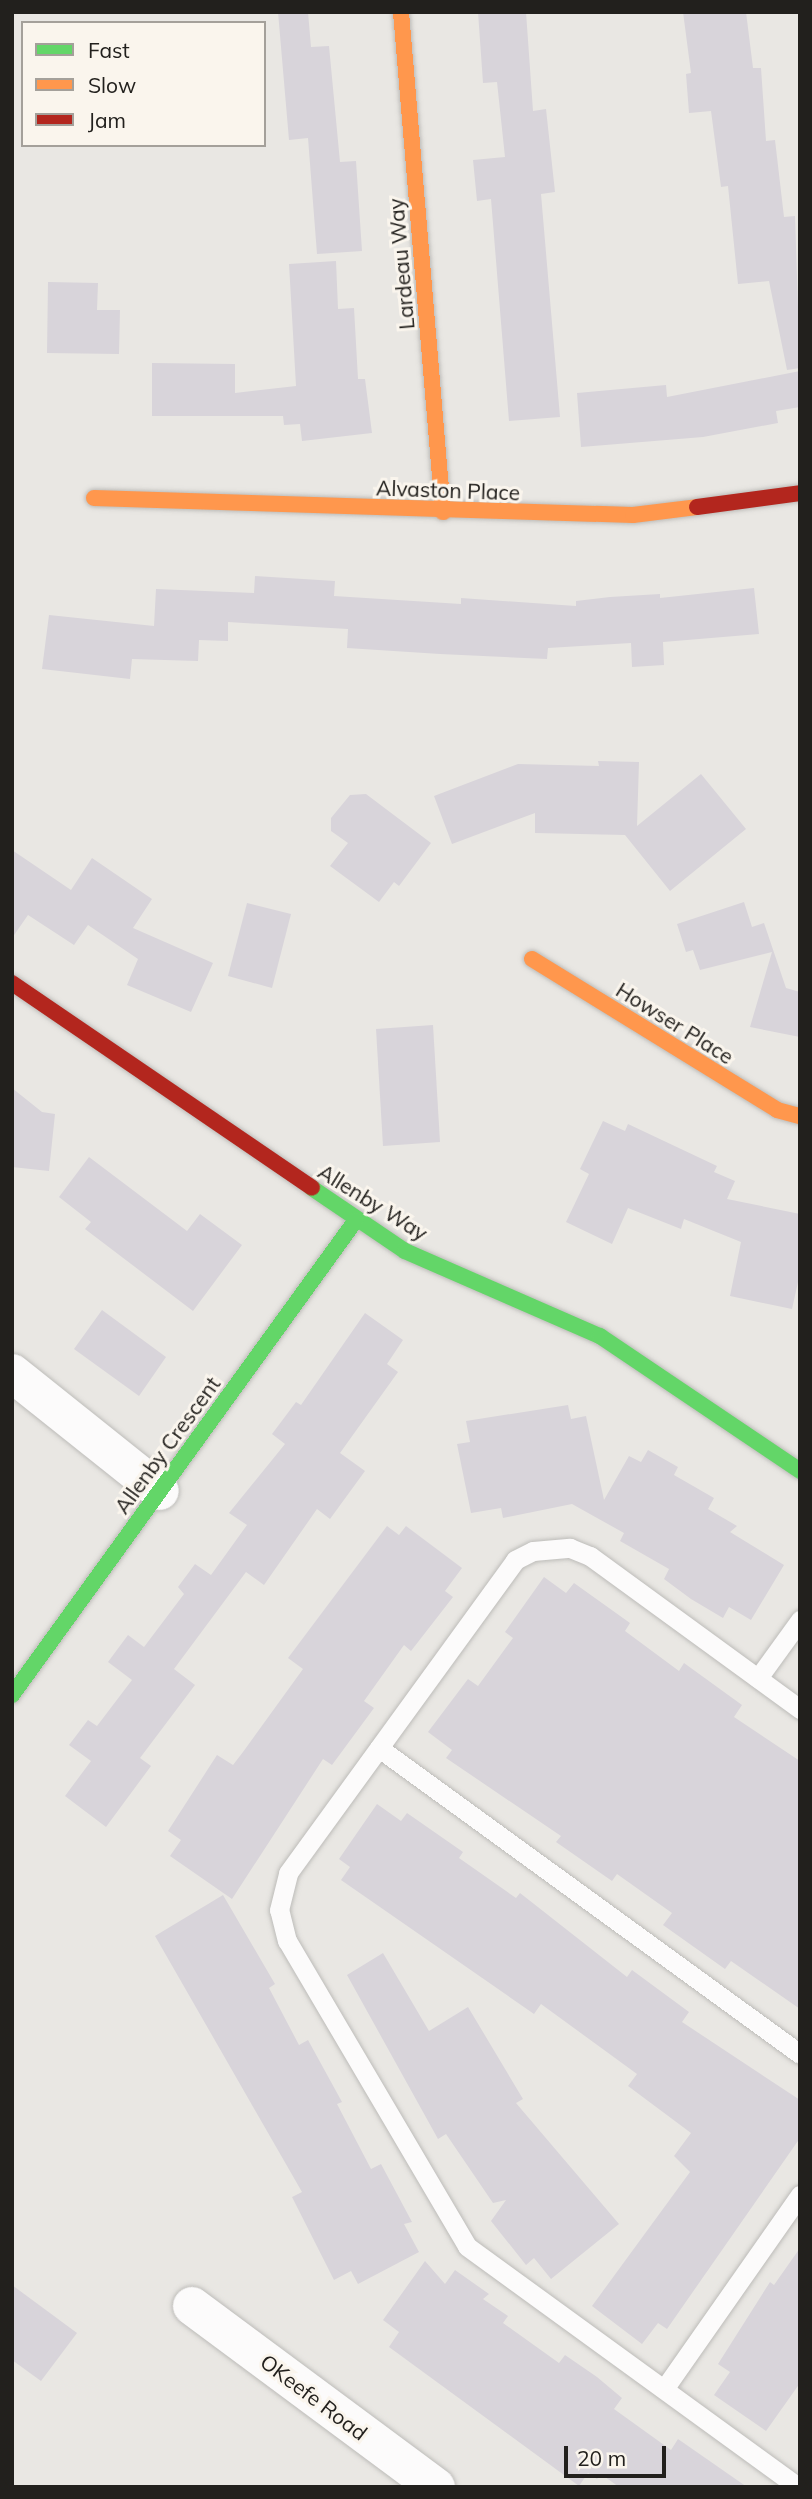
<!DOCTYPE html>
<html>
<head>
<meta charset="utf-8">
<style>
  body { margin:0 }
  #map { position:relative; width:812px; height:2499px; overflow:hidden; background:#e9e7e3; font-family:Mulish,sans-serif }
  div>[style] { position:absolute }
  .building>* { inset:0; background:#d8d4da }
  .roads { filter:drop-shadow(0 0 2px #bdbcb9) drop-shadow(0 0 2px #bdbcb9) }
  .lane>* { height:19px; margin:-9.5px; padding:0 9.5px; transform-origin:9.5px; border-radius:9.5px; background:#fcfbfb }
  .street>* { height:38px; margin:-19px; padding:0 19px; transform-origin:19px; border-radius:19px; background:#fcfbfb }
  .fast>* { height:16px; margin:-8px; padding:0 8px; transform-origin:8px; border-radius:8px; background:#63d668 }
  .slow>* { height:16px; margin:-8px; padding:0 8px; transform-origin:8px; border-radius:8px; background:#ff974d }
  .jam>* { height:16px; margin:-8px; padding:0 8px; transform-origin:8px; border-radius:8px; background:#b3261e }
  span { translate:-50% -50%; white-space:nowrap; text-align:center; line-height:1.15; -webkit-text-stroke:6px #faf5ed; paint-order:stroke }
  .street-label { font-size:21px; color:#22201d }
  .frame { position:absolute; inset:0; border:14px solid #22201d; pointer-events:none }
  .legend { position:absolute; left:21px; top:21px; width:245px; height:126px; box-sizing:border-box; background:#faf5ed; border:2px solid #a4a09a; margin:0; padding:9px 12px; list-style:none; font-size:21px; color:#22201d }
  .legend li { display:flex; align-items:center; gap:14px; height:35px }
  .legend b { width:35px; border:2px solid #a4a09a }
  .scale { position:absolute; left:564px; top:2446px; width:102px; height:32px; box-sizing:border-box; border:4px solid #22201d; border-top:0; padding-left:9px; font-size:21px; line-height:24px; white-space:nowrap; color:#22201d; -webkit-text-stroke:5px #faf5ed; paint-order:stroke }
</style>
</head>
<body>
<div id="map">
  <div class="building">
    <div style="clip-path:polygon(278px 12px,308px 12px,311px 47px,329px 46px,340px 162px,356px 161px,362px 251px,317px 254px,308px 138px,289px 140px)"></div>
    <div style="clip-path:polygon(478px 12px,526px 12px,533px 111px,546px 109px,555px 192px,541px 194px,560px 417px,509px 421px,491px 199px,477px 201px,473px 160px,505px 157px,497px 82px,483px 83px)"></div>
    <div style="clip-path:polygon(683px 12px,746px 12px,753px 68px,761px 68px,766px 141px,775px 140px,784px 217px,795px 216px,800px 368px,787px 370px,769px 281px,738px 284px,728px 186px,721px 187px,711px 111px,689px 113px,686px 74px,691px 73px)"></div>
    <div style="clip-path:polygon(336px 261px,338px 309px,354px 308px,358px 379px,365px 379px,372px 433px,302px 441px,300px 424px,284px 425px,283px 416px,152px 416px,152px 363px,235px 364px,235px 393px,296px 386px,289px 264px)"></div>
    <div style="clip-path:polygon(48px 282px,98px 283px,97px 310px,120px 310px,119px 354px,47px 353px)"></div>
    <div style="clip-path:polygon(800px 371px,800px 407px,776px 411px,778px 423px,703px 437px,581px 447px,577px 393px,666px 385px,667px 397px)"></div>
    <div style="clip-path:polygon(255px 576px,335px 581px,334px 596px,461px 604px,461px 598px,576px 606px,576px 601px,610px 597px,660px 594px,660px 598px,754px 588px,759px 634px,663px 642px,664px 665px,632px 667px,631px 643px,548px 648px,547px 659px,440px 654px,347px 648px,348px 629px,228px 622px,228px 641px,199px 640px,198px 661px,132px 659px,130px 679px,42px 669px,49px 615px,154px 626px,156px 589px,254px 593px)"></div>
    <div style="clip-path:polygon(598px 761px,639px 762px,637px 826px,701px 774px,746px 829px,670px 891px,625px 835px,535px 833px,535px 813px,452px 844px,434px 796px,518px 764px,599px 766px)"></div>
    <div style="clip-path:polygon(366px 794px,431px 843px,399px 886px,394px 882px,379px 902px,330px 866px,348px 843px,331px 831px,331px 818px,350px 795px)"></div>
    <div style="clip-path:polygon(12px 850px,71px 890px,92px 858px,152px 899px,133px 928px,213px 963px,191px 1012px,127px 985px,138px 959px,88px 925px,74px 945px,28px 915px,12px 938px)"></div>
    <div style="clip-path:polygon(744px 902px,752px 927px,764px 923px,786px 988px,800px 992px,800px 1037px,750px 1027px,772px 952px,700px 970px,693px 950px,686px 952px,677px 924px)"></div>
    <div style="clip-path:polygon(247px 903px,291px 914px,272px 988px,228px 976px)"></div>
    <div style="clip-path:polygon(433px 1025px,440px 1142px,383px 1146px,376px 1029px)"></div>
    <div style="clip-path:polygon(12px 1088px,42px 1112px,55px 1114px,49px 1171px,12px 1167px)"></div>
    <div style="clip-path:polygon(603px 1121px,625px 1131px,628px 1124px,717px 1166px,714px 1172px,735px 1181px,727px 1199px,800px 1214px,800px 1273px,792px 1309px,730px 1296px,741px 1242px,684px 1219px,681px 1229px,628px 1208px,612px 1244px,566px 1222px,589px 1174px,580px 1169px)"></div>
    <div style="clip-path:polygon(89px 1157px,187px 1231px,200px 1214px,242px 1245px,193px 1311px,85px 1229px,91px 1222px,59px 1197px)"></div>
    <div style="clip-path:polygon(102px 1310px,166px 1357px,139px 1396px,74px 1349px)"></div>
    <div style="clip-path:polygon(365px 1313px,403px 1340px,387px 1364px,398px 1372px,340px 1453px,365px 1471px,330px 1519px,317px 1509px,264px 1585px,246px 1572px,174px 1669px,195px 1685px,140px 1758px,151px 1766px,106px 1827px,65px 1796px,91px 1761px,69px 1745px,88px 1720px,97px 1726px,132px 1680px,108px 1662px,128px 1635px,144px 1647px,184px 1594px,178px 1587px,195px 1564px,211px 1575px,247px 1525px,229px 1513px,285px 1444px,272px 1434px,296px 1402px,301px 1405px)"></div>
    <div style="clip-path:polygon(568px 1405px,571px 1419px,586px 1416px,604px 1500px,629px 1456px,641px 1462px,648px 1450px,678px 1467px,674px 1475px,714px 1498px,708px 1509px,737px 1526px,730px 1532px,784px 1565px,751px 1620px,729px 1607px,723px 1618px,691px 1599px,664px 1579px,669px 1569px,620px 1541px,624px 1533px,572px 1504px,503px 1518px,501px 1508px,471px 1513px,457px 1444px,470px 1442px,466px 1421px)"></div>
    <div style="clip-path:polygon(387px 1526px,399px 1535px,406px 1526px,462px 1568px,445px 1591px,453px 1597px,411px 1651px,404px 1645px,364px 1701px,374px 1708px,332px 1765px,323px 1759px,232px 1899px,170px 1856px,181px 1840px,168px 1831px,217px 1755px,233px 1765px,243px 1752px,303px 1669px,288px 1658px)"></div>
    <div style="clip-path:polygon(544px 1577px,566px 1593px,574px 1583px,630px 1623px,625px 1631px,679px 1671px,684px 1663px,742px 1705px,734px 1717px,800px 1761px,800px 2009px,731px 1961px,725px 1969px,663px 1925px,672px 1913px,617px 1874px,612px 1881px,556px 1842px,561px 1836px,446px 1758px,452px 1750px,428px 1732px,468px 1679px,478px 1686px,513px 1638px,505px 1632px)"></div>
    <div style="clip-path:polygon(377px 1804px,401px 1821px,407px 1813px,463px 1852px,459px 1858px,516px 1898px,520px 1893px,627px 1977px,632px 1970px,689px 2012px,682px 2022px,800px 2100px,800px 2138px,667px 2329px,658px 2323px,642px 2344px,592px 2306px,690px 2172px,674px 2156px,691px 2133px,628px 2086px,637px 2074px,541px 2004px,534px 2014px,341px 1880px,350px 1867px,339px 1859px)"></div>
    <div style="clip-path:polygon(223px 1895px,275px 1984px,269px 1988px,299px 2045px,308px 2040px,342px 2102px,337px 2104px,371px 2169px,381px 2164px,412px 2222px,404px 2224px,419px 2252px,358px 2284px,351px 2271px,334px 2280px,292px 2197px,302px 2192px,155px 1936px)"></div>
    <div style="clip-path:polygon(383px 1953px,429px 2031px,468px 2007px,523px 2099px,516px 2103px,619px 2224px,551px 2279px,534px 2258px,526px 2265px,491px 2221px,506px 2200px,493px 2203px,446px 2134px,438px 2139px,347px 1975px)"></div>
    <div style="clip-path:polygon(800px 2248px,800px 2383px,766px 2431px,714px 2395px,730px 2372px,718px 2364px,770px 2282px,774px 2285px)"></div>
    <div style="clip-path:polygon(425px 2261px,445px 2284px,455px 2270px,489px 2294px,483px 2299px,508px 2316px,503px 2323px,559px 2363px,565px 2355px,597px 2377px,622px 2398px,614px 2409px,671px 2450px,678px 2439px,747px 2487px,619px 2487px,601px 2474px,597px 2479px,588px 2473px,579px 2486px,389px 2347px,399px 2332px,383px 2320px)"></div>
    <div style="clip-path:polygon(12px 2285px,77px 2333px,41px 2381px,12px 2360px)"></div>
  </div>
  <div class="roads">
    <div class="lane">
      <div style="left:758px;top:1678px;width:72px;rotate:-54.1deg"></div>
      <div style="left:379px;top:1748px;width:520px;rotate:36.01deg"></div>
      <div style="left:664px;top:2389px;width:237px;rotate:-55deg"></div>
      <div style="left:794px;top:2484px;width:404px;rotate:-144deg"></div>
      <div style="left:467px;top:2246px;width:354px;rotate:-120.5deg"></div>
      <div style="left:287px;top:1941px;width:32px;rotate:-104deg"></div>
      <div style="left:279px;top:1910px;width:38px;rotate:-76deg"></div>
      <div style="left:288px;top:1873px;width:387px;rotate:-54deg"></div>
      <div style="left:515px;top:1560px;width:20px;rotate:-27deg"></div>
      <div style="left:533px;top:1551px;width:37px;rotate:-5deg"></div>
      <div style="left:570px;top:1548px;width:22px;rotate:22deg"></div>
      <div style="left:590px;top:1556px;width:260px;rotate:36.1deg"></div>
    </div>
    <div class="street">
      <div style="left:12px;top:1373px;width:189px;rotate:38.6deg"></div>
      <div style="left:192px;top:2306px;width:304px;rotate:36.6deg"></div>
    </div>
    <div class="fast">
      <div style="left:312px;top:1188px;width:112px;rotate:34.1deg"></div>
      <div style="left:405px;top:1251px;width:213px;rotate:23.6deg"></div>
      <div style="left:600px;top:1336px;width:241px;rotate:34deg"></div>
      <div style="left:12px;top:1695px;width:586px;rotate:-54.09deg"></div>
    </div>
    <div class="slow">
      <div style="left:401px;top:12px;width:502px;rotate:85.2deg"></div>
      <div style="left:94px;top:498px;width:539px;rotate:1.81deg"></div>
      <div style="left:633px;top:515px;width:64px;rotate:-7.1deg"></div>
      <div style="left:532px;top:959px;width:288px;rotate:31.6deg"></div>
      <div style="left:777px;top:1110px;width:24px;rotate:15deg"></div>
    </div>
    <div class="jam">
      <div style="left:697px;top:507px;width:104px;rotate:-7.7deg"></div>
      <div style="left:12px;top:983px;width:363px;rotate:34.3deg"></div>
    </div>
  </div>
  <div class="street-label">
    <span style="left:401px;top:264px;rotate:-95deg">Lardeau Way</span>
    <span style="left:448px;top:490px;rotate:2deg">Alvaston Place</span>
    <span style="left:675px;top:1023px;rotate:32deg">Howser Place</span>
    <span style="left:373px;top:1202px;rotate:32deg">Allenby Way</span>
    <span style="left:167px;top:1445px;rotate:-54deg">Allenby Crescent</span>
    <span style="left:314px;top:2397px;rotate:37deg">OKeefe Road</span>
  </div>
  <div class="frame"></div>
  <ul class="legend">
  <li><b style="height:9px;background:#63d668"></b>Fast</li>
  <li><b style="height:9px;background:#ff974d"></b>Slow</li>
  <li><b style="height:9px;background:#b3261e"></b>Jam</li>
  </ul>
  <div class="scale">20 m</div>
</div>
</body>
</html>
